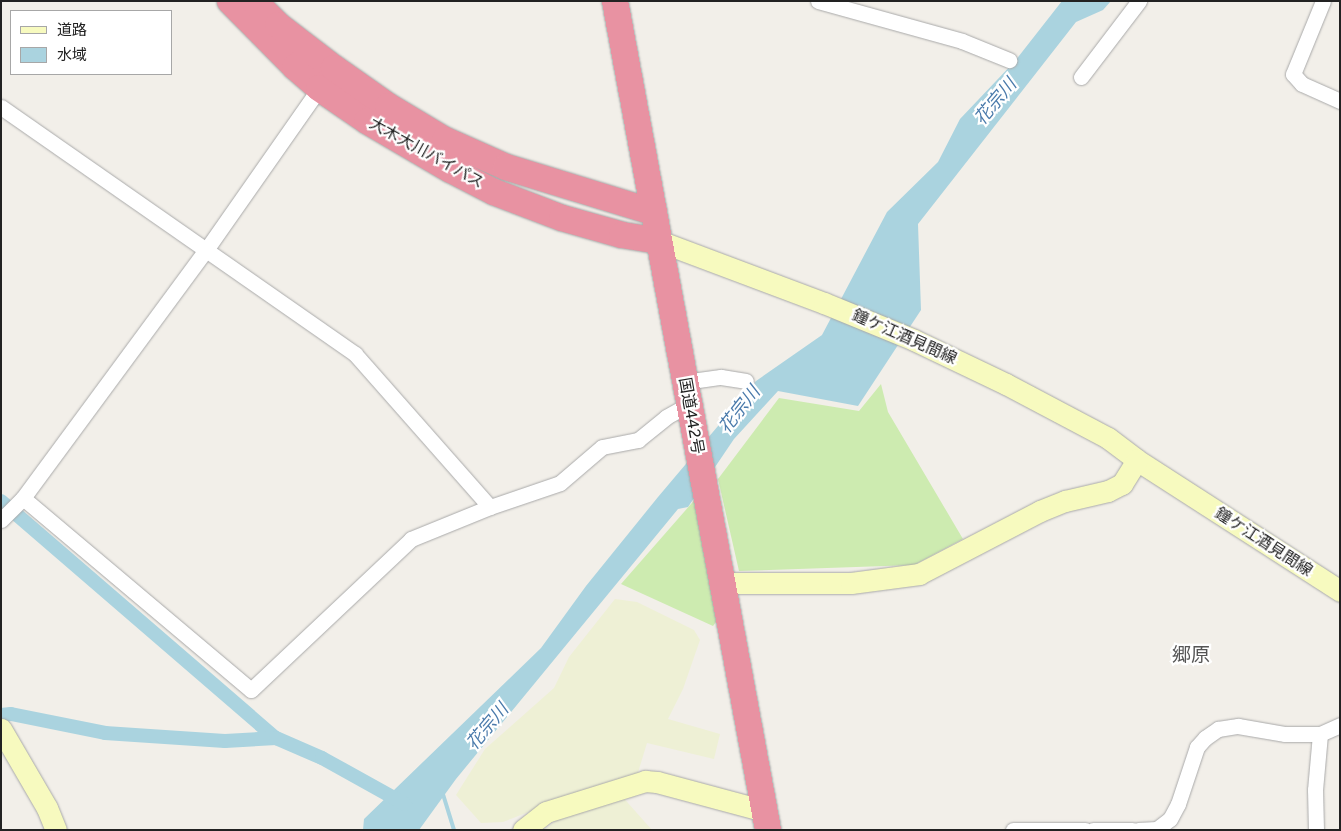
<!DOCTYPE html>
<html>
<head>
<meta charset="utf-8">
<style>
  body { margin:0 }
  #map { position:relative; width:1341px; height:831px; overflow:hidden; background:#f2efe9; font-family:Overpass,"Noto Sans JP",sans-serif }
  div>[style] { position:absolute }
  .farmland>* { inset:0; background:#eef0d5 }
  .grass>* { inset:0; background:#cdebb0 }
  .water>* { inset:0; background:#aad3df }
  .stream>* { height:4px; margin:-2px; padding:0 2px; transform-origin:2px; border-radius:2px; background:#aad3df }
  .canal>* { height:14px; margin:-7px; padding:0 7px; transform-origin:7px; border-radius:7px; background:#aad3df }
  .roads { filter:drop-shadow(0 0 1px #a9a9a9) drop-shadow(0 0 1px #a9a9a9) }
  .street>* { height:15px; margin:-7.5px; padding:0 7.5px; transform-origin:7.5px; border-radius:7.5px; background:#fff }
  .secondary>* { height:21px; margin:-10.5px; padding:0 10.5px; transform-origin:10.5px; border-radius:10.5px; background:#f7fabf }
  .highway>* { height:26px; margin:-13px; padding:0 13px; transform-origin:13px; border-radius:13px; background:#e892a2 }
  span { translate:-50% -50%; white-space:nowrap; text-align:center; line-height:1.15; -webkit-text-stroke:4.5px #fff; paint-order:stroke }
  .street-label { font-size:16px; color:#222 }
  .water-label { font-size:18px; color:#4a7aab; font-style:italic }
  .quarter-label { font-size:19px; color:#555 }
  .frame { position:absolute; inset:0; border:2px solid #222; pointer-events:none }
  .legend { position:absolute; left:10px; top:10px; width:162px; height:65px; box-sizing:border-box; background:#fff; border:1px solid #a7a7a7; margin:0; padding:6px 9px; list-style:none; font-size:15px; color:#222 }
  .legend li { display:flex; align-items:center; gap:10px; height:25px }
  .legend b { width:25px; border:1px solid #a7a7a7 }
</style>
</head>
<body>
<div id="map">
  <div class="farmland">
    <div style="clip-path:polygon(615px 599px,637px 602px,694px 630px,700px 640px,683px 689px,668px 719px,720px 734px,714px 759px,647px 743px,636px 779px,562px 799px,503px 822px,481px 823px,456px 795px,485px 749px,554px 688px,569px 657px)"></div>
    <div style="clip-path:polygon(620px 794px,652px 830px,544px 830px,563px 815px)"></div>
  </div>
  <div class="grass">
    <div style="clip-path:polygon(881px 384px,888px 412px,963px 539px,914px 565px,739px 571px,718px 479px,779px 398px,859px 411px)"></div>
    <div style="clip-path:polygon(698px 496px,727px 607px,713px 626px,621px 584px)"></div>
  </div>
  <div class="water">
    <div style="clip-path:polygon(1062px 1px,1111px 1px,1103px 10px,1076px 22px,918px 224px,921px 310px,858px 406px,778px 391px,734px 439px,688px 507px,678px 509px,456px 779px,419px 830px,363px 830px,364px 819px,541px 648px,586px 586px,658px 497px,756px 381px,822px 335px,887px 212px,938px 162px,960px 119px,1015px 61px)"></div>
  </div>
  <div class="stream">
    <div style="left:442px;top:791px;width:41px;rotate:72.9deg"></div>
  </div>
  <div class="canal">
    <div style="left:1px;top:501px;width:363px;rotate:40.8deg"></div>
    <div style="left:1px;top:715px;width:10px;rotate:-6deg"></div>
    <div style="left:11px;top:714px;width:96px;rotate:11.4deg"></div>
    <div style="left:105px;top:733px;width:120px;rotate:3.8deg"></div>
    <div style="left:225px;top:741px;width:51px;rotate:-3.4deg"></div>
    <div style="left:276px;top:738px;width:50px;rotate:23.5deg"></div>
    <div style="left:322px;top:758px;width:95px;rotate:29deg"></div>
  </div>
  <div class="roads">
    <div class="street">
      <div style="left:818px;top:1px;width:149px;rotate:15.5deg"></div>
      <div style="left:962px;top:41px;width:51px;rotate:22deg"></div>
      <div style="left:1323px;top:1px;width:79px;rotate:112.3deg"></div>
      <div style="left:1293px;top:74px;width:13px;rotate:48deg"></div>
      <div style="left:1302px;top:84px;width:42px;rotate:24.1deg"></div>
      <div style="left:1081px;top:77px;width:96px;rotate:-52.7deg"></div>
      <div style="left:1px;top:107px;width:432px;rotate:34.9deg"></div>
      <div style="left:355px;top:354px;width:204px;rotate:48.6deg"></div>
      <div style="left:684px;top:382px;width:37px;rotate:-8deg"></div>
      <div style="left:721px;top:377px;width:25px;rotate:9deg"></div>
      <div style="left:23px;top:498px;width:298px;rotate:40.1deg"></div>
      <div style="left:251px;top:690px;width:220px;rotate:-43.3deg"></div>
      <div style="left:411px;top:539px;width:85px;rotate:-22.1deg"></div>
      <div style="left:490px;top:507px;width:74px;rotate:-18.9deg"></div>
      <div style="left:560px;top:483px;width:55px;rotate:-40.6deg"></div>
      <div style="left:602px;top:447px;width:37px;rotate:-11deg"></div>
      <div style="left:638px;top:440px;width:36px;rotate:-39deg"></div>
      <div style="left:666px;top:417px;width:25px;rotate:-29deg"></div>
      <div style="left:1px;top:520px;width:31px;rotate:-45deg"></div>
      <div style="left:23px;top:498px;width:308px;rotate:-53.6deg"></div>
      <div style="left:206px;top:250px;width:204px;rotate:-55deg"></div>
      <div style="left:1013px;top:830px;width:72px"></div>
      <div style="left:1093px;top:830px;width:39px"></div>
      <div style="left:1138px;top:830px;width:19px;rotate:-3deg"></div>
      <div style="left:1157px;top:829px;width:16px;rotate:-38deg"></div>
      <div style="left:1170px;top:819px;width:17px;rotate:-62deg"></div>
      <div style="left:1178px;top:804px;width:60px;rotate:-71.6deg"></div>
      <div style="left:1197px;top:747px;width:12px;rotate:-48deg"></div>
      <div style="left:1205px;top:738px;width:16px;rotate:-35deg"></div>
      <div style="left:1218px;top:729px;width:20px;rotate:-9deg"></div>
      <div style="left:1238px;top:726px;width:48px;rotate:9.7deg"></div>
      <div style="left:1285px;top:734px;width:35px"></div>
      <div style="left:1320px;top:734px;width:22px;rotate:-24deg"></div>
      <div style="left:1316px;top:830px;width:40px;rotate:-91.4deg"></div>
      <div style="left:1315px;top:790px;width:56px;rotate:-84.9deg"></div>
    </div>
    <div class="secondary">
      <div style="left:659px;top:241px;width:176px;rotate:20.6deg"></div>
      <div style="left:824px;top:303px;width:97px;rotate:22.3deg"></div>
      <div style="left:914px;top:340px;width:102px;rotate:25.6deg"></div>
      <div style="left:1006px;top:384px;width:115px;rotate:27.9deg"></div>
      <div style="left:1108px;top:438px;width:36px;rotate:37deg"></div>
      <div style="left:1137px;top:460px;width:242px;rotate:32.8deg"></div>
      <div style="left:723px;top:583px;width:128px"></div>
      <div style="left:851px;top:583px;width:69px;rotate:-7.5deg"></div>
      <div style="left:919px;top:574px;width:136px;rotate:-27.5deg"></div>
      <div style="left:1040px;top:511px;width:27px;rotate:-22deg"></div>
      <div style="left:1065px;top:501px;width:44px;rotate:-13.1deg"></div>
      <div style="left:1108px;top:491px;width:16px;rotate:-27deg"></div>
      <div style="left:1122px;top:484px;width:28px;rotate:-58deg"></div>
      <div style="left:1px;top:729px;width:91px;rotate:59.8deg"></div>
      <div style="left:47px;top:808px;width:24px;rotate:68deg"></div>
      <div style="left:523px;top:830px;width:29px;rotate:-38deg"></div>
      <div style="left:546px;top:812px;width:104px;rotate:-17.4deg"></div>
      <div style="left:645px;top:781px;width:12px;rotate:5deg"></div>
      <div style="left:657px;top:782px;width:112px;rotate:15deg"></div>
    </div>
    <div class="highway">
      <div style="left:230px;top:1px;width:93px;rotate:45.4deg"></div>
      <div style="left:295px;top:67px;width:32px;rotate:41deg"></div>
      <div style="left:319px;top:88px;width:58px;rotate:34.5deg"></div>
      <div style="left:367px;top:121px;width:97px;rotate:30.3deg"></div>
      <div style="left:451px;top:170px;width:48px;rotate:27.1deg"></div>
      <div style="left:494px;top:192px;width:73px;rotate:20.9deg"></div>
      <div style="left:562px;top:218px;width:62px;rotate:15.8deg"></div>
      <div style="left:622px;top:235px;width:37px;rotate:9deg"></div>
      <div style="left:254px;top:1px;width:34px;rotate:45deg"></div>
      <div style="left:278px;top:25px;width:71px;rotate:37.5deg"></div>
      <div style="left:334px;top:68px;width:66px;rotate:35.1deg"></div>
      <div style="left:388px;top:106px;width:66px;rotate:30.8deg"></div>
      <div style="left:445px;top:140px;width:67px;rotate:23.9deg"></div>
      <div style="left:506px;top:167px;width:154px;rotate:17deg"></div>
      <div style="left:615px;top:1px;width:843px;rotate:79.54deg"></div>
    </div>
  </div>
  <div class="street-label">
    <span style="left:426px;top:154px;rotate:29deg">大木大川バイパス</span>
    <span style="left:904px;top:338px;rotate:24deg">鐘ケ江酒見間線</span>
    <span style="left:690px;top:416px;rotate:80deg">国道442号</span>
    <span style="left:1263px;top:543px;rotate:33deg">鐘ケ江酒見間線</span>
  </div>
  <div class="water-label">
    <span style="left:997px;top:103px;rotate:-50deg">花宗川</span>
    <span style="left:741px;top:411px;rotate:-52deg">花宗川</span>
    <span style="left:489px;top:728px;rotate:-50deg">花宗川</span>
  </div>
  <div class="quarter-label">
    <span style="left:1191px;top:657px">郷原</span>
  </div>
  <div class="frame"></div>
  <ul class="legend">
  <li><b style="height:6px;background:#f7fabf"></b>道路</li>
  <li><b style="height:14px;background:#aad3df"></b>水域</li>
  </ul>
</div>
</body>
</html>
